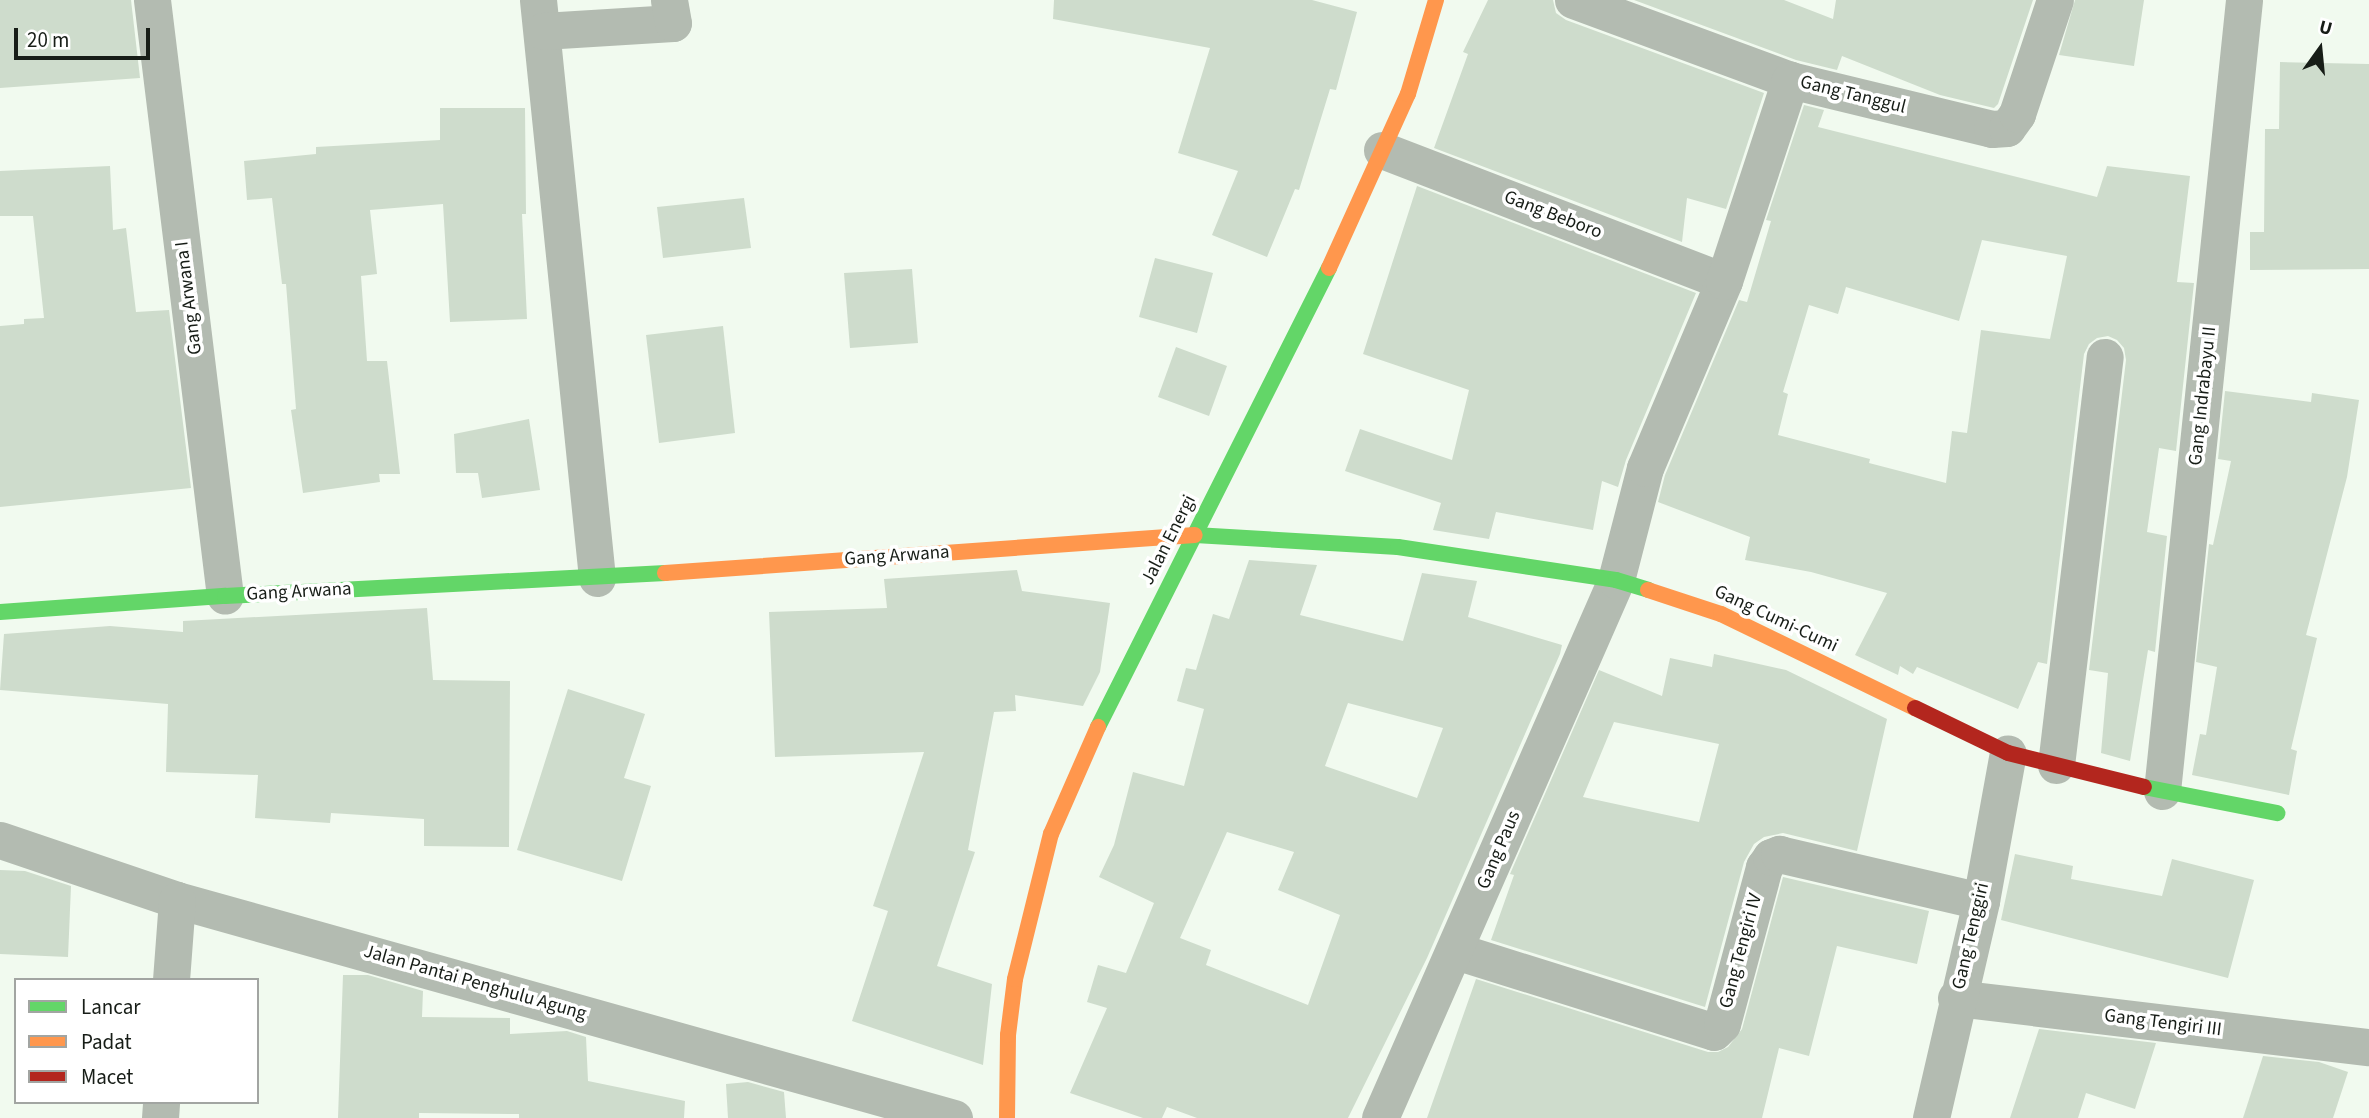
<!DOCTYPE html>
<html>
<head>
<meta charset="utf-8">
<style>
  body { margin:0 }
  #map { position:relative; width:2369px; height:1118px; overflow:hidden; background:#f1faef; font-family:"Source Sans 3",sans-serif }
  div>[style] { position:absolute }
  .building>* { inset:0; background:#cedccc }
  .street>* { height:37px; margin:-18.5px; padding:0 18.5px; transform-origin:18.5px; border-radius:18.5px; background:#b3bbb1 }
  .fast>* { height:16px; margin:-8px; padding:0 8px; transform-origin:8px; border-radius:8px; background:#63d668 }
  .slow>* { height:16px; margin:-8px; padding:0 8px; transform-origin:8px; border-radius:8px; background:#ff974d }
  .jam>* { height:16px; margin:-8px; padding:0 8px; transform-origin:8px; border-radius:8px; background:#b3261e }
  span { translate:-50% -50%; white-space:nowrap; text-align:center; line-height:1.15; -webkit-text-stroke:7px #fff; paint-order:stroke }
  .street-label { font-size:19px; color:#171d17 }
  .legend { position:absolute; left:14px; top:978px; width:245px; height:126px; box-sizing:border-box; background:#fff; border:2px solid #a2a5a2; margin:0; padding:9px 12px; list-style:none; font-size:21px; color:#171d17 }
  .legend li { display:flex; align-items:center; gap:14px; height:35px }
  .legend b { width:35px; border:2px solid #a2a5a2 }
  .north { position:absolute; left:2285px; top:14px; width:70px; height:70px; -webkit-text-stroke:5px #fff; paint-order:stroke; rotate:15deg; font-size:19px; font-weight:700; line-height:28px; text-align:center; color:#171d17 }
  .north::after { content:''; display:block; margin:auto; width:24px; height:32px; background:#171d17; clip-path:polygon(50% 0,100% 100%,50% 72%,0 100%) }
  .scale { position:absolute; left:14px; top:28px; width:136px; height:32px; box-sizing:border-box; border:4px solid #171d17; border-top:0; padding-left:9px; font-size:21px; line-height:24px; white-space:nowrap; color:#171d17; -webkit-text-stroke:5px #fff; paint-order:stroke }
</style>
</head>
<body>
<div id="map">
  <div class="building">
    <div style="clip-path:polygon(0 0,131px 0,140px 78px,0 88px)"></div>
    <div style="clip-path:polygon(1054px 0,1312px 0,1357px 12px,1336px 90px,1330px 89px,1299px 190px,1295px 189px,1267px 257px,1212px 235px,1238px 171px,1178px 153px,1210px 48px,1053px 19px)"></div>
    <div style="clip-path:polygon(1488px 0,1553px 0,1556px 13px,1566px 20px,1764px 93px,1726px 209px,1687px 198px,1682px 242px,1434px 148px,1468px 54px,1463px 52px)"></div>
    <div style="clip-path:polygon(1634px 0,1784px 0,1833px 19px,1836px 0,2033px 0,1998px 104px,1994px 108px,1940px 95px,1842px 56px,1837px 70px,1796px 60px)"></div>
    <div style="clip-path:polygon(2075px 0,2144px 0,2134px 66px,2059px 55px)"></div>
    <div style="clip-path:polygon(2280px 62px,2369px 64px,2369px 269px,2250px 270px,2250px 232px,2264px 232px,2265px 129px,2279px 129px)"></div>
    <div style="clip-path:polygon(evenodd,1804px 105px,1824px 110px,1818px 127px,2097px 197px,2107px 166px,2190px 176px,2177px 282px,2194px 283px,2176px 451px,2159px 448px,2147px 532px,2167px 536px,2155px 652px,2148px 650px,2130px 761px,2101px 753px,2108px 673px,2089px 670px,2126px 360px,2124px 348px,2117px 340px,2108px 336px,2097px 338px,2089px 344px,2084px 354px,2047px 664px,2038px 662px,2018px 709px,1917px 667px,1913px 674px,1900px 666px,1898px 675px,1855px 655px,1887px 593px,1811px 572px,1745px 560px,1750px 537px,1658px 502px,1665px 475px,1739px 300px,1747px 302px,1771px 221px,1766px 220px,1804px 105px,1982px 240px,2067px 256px,2050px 339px,1981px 330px,1967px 433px,1952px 431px,1946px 483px,1869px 463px,1870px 459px,1778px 435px,1788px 394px,1783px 392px,1809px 305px,1838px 314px,1846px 287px,1959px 321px,1982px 240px)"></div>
    <div style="clip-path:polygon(440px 108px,525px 108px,526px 214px,522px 214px,527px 319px,450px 322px,443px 204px,370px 210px,377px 274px,361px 276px,367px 361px,387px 361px,400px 474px,379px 474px,380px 482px,303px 493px,291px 410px,296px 409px,286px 284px,282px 284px,272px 198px,247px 200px,244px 161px,316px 154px,316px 147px,440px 140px)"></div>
    <div style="clip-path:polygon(110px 166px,113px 230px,126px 228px,136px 312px,169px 310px,191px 488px,0 507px,0 326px,24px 324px,24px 319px,44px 318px,33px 216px,0 216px,0 171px)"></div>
    <div style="clip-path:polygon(1417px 186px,1696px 293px,1626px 460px,1618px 487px,1602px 481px,1593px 530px,1496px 512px,1489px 539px,1433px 530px,1441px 503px,1345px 471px,1360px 429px,1452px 460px,1469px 390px,1363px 354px)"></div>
    <div style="clip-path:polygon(744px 198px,751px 248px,663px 258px,657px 207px)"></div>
    <div style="clip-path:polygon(1155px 258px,1213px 273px,1197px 333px,1139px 317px)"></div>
    <div style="clip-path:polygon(912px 269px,918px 343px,850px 348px,844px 273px)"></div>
    <div style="clip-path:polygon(723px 326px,735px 433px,659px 443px,646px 335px)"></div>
    <div style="clip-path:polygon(1176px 347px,1227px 366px,1209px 416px,1158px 397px)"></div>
    <div style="clip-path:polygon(2225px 391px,2311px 402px,2312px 393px,2359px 400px,2347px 477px,2306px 635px,2317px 638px,2291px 749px,2297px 751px,2289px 795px,2192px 775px,2200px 734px,2206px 735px,2217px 667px,2196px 662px,2209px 544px,2213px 545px,2231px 461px,2218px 459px)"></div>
    <div style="clip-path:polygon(529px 419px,540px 490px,482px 498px,478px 473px,456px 473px,454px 434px)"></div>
    <div style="clip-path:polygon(evenodd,1249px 560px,1317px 565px,1300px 615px,1403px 641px,1422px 573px,1477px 581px,1468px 617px,1562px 645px,1560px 654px,1427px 958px,1348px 1118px,1197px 1118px,1167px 1107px,1162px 1118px,1143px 1118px,1070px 1093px,1107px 1008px,1087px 1002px,1098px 965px,1126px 973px,1154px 903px,1099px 877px,1114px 845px,1133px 772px,1184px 786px,1204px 709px,1177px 701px,1186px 668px,1196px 670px,1213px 614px,1229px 619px,1249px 560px,1348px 703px,1443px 728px,1417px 798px,1325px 766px,1348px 703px,1249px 560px,1227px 832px,1294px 852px,1278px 890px,1340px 915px,1308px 1005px,1206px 965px,1211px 950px,1180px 938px,1227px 832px)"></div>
    <div style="clip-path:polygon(1017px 570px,1022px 591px,1110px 603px,1100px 672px,1083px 706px,1015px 695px,1016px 711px,994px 712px,968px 850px,975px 852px,937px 966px,992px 984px,983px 1065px,852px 1021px,888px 911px,873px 906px,924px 752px,775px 757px,769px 612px,887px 608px,884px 579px)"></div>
    <div style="clip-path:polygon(427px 608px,433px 680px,510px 681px,509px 847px,424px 846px,424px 819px,331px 813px,330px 823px,255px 818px,258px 775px,166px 772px,168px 704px,0 690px,4px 634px,110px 626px,183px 632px,183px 621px)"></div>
    <div style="clip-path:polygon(evenodd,1714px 654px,1786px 670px,1887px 719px,1857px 851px,1783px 833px,1764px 837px,1754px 844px,1744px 862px,1705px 1007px,1491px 940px,1514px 875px,1510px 874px,1599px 670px,1662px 696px,1670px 658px,1712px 667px,1714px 654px,1614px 722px,1719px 744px,1699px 822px,1583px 797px,1614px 722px)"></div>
    <div style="clip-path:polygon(568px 689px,645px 714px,624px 778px,651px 786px,622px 881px,517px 850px)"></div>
    <div style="clip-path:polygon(2015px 854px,2073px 866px,2071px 879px,2162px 896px,2172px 859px,2254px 880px,2228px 978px,2001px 920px)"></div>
    <div style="clip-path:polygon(0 870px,25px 871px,71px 886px,68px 957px,0 954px)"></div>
    <div style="clip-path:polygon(1783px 877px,1929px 911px,1917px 964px,1837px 946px,1809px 1056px,1779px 1048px,1762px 1118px,1427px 1118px,1476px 979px,1708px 1052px,1718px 1052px,1728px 1047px,1742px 1029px)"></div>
    <div style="clip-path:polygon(343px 975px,368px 975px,423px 991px,422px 1017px,510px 1018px,510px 1034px,567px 1031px,586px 1037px,588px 1081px,685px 1101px,684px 1118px,519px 1118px,519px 1114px,419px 1113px,419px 1118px,338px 1118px)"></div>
    <div style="clip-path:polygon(2039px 1029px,2156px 1043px,2135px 1109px,2086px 1093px,2078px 1118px,2010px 1118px)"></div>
    <div style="clip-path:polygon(2263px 1056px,2319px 1062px,2348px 1072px,2333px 1118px,2243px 1118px)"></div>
    <div style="clip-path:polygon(748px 1082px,784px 1092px,786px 1118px,728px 1118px,726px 1084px)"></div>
  </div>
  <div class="street">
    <div style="left:152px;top:0;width:600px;rotate:83.02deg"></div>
    <div style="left:538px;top:0;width:581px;rotate:84.17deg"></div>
    <div style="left:1573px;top:0;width:231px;rotate:20.2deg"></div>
    <div style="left:1790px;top:80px;width:208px;rotate:13.6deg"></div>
    <div style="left:1992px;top:129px;width:15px;rotate:-4deg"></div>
    <div style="left:2007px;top:128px;width:17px;rotate:-54deg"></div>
    <div style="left:2017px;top:114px;width:120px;rotate:-71.6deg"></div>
    <div style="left:543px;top:31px;width:130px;rotate:-3.5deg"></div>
    <div style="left:673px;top:23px;width:23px;rotate:-100deg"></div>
    <div style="left:1382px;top:150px;width:366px;rotate:21deg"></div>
    <div style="left:2056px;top:765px;width:411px;rotate:-83.2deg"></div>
    <div style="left:2162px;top:791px;width:795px;rotate:-84.08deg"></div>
    <div style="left:0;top:840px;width:187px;rotate:18.7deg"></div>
    <div style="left:177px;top:900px;width:807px;rotate:15.67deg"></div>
    <div style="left:1456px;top:951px;width:270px;rotate:17.4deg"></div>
    <div style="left:1714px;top:1032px;width:11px;rotate:-45deg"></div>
    <div style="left:1722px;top:1024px;width:163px;rotate:-75deg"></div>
    <div style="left:1764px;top:867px;width:12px;rotate:-55deg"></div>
    <div style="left:1771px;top:857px;width:9px;rotate:-21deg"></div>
    <div style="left:1779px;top:854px;width:207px;rotate:13.1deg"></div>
    <div style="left:171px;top:980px;width:80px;rotate:-85.7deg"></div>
    <div style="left:1956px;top:998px;width:416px;rotate:6.8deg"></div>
    <div style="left:160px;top:1118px;width:16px;rotate:-86deg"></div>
    <div style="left:1380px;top:1118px;width:587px;rotate:-66.31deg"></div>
    <div style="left:1616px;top:580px;width:116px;rotate:-75.5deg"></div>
    <div style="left:1645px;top:468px;width:203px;rotate:-67.1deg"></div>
    <div style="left:1724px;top:281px;width:212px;rotate:-71.8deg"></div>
    <div style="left:1931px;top:1118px;width:223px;rotate:-77deg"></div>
    <div style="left:1981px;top:901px;width:150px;rotate:-79.7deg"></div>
  </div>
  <div class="fast">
    <div style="left:1195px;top:535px;width:203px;rotate:3.4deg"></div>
    <div style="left:1398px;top:547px;width:220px;rotate:8.6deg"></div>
    <div style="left:1616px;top:580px;width:34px;rotate:17deg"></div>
    <div style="left:0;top:612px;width:226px;rotate:-4.1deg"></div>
    <div style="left:225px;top:596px;width:441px;rotate:-3deg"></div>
    <div style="left:1098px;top:727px;width:514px;rotate:-63.29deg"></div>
    <div style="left:2144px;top:787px;width:136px;rotate:11.1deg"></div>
  </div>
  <div class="slow">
    <div style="left:1329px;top:268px;width:191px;rotate:-65.6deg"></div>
    <div style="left:1408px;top:94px;width:98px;rotate:-73.4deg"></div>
    <div style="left:665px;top:573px;width:531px;rotate:-4.1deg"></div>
    <div style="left:1648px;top:590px;width:77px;rotate:18.2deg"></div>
    <div style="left:1721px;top:614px;width:216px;rotate:25.9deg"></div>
    <div style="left:1007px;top:1118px;width:83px;rotate:-89.3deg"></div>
    <div style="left:1008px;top:1035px;width:56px;rotate:-82.9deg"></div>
    <div style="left:1015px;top:979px;width:149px;rotate:-76.1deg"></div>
    <div style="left:1051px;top:834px;width:117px;rotate:-66.3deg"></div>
  </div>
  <div class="jam">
    <div style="left:1915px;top:708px;width:103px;rotate:25.8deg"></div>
    <div style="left:2008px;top:753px;width:140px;rotate:14deg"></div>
  </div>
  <div class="street-label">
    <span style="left:1853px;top:95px;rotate:14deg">Gang Tanggul</span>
    <span style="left:1553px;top:215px;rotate:21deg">Gang Beboro</span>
    <span style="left:189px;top:298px;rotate:-97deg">Gang Arwana I</span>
    <span style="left:2203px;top:396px;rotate:-84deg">Gang Indrabayu II</span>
    <span style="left:1169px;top:540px;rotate:-63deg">Jalan Energi</span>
    <span style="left:897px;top:556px;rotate:-4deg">Gang Arwana</span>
    <span style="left:299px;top:592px;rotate:-3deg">Gang Arwana</span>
    <span style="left:1776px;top:619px;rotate:25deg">Gang Cumi-Cumi</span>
    <span style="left:1499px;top:850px;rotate:-67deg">Gang Paus</span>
    <span style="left:1971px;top:936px;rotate:-77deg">Gang Tenggiri</span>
    <span style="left:1741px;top:951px;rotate:-75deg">Gang Tengiri IV</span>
    <span style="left:475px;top:983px;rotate:16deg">Jalan Pantai Penghulu Agung</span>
    <span style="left:2163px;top:1023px;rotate:7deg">Gang Tengiri III</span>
  </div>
  <ul class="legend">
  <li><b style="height:9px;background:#63d668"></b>Lancar</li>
  <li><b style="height:9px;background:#ff974d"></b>Padat</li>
  <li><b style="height:9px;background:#b3261e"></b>Macet</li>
  </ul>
  <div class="north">U</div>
  <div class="scale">20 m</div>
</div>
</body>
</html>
